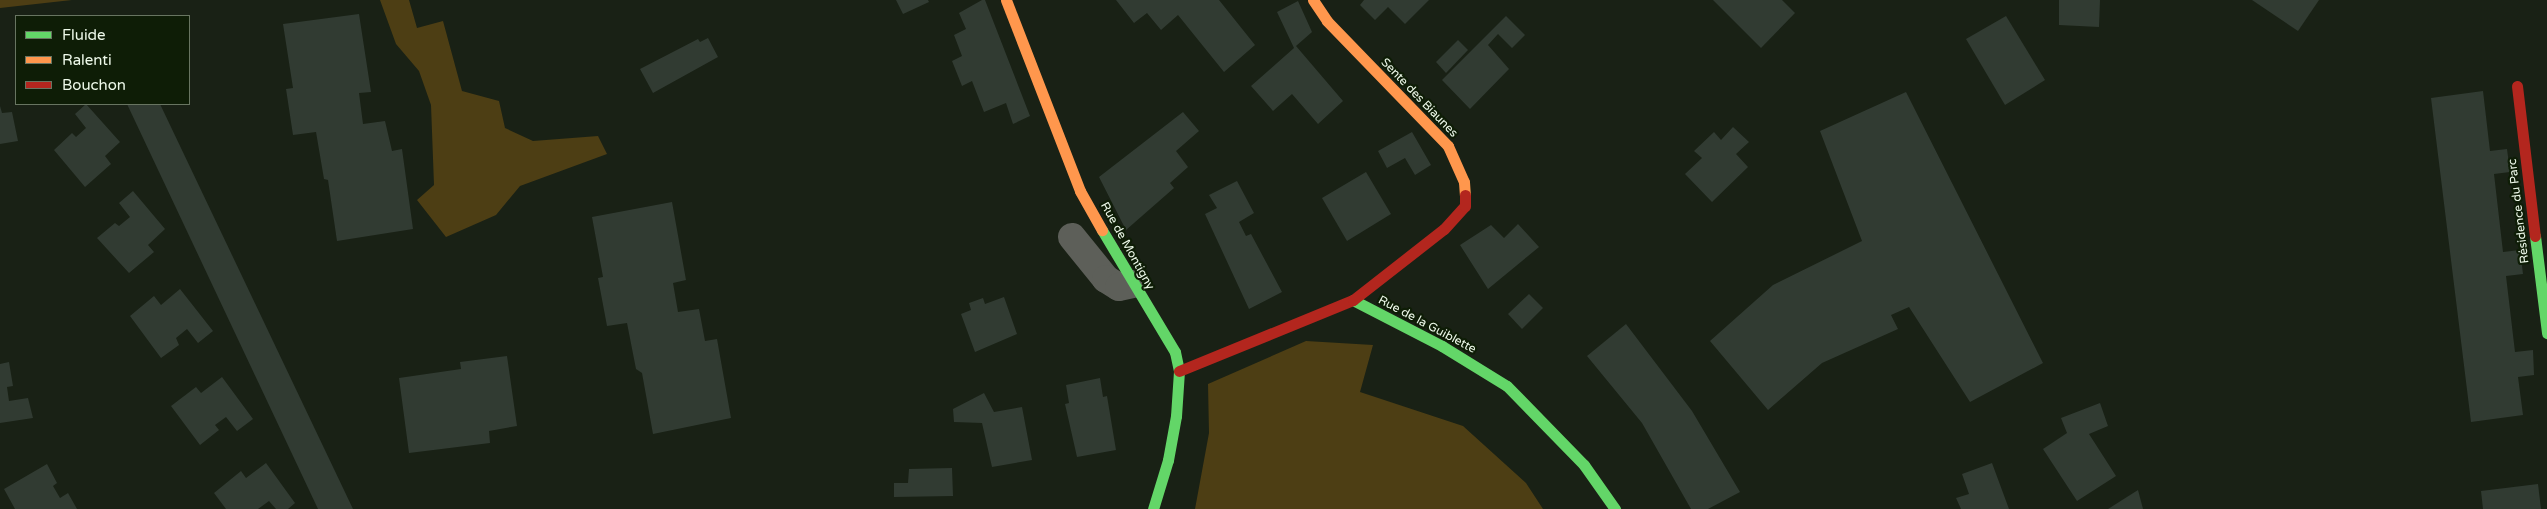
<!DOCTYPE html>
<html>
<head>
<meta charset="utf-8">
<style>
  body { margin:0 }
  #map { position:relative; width:2547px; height:509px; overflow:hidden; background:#192115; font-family:"Varela Round",sans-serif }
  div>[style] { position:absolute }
  .green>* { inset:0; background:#4d3e14 }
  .building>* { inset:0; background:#313b32 }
  .street>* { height:28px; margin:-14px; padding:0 14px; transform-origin:14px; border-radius:14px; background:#5d5f59 }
  .fast>* { height:11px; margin:-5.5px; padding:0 5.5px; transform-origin:5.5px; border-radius:5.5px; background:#63d668 }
  .slow>* { height:11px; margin:-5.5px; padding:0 5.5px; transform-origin:5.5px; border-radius:5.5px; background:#ff974d }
  .jam>* { height:11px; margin:-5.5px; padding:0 5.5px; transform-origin:5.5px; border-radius:5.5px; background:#b3261e }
  span { translate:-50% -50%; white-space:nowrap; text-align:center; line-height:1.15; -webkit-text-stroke:4.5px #0e1d06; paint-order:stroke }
  .street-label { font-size:12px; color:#eef9ea }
  .legend { position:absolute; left:15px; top:15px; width:175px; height:90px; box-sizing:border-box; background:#0e1d06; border:1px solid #687561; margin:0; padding:6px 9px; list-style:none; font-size:15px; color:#eef9ea }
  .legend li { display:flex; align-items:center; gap:10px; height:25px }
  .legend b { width:25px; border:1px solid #687561 }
</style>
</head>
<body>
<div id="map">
  <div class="green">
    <div style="clip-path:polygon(0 0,72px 0,0 8px)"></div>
    <div style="clip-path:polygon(380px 0,409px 0,417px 28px,443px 21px,462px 91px,499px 101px,505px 128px,533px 141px,598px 136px,607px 154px,520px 186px,496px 215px,446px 237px,417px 200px,434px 185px,431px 105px,419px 71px,396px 44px)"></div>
    <div style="clip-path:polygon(1306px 341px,1373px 345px,1360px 392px,1463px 426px,1526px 483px,1543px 509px,1195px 509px,1209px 433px,1208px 384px)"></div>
  </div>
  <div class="building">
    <div style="clip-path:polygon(896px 0,928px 0,929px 2px,903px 14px)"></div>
    <div style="clip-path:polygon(982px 0,985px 0,1030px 116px,1013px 124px,1006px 103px,984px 112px,972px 81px,962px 86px,952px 61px,962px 56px,954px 35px,966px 29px,959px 13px)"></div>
    <div style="clip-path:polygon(1116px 0,1219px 0,1255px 45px,1224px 72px,1178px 15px,1161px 30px,1147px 13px,1134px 23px)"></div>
    <div style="clip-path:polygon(1364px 0,1429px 0,1405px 24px,1388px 7px,1375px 20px,1360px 5px)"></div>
    <div style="clip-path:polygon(1713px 0,1782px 0,1795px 13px,1761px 48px)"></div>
    <div style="clip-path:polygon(2059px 0,2100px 0,2099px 27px,2059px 25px)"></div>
    <div style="clip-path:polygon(2252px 0,2319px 0,2298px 31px)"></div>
    <div style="clip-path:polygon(1298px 1px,1312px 32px,1296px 46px,1343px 101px,1318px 124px,1292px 94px,1273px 111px,1251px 86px,1294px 48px,1277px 12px)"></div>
    <div style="clip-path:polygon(359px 14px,371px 92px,359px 93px,363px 124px,385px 121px,392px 151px,402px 149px,413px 229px,337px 241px,328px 180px,324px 179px,316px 132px,293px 135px,286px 89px,293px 88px,283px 24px)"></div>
    <div style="clip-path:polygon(1506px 16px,1525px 35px,1512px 48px,1498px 34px,1488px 45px,1509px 69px,1470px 109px,1442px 80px)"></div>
    <div style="clip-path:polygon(2006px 16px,2045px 80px,2005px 105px,1966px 39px)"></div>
    <div style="clip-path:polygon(708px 38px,718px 57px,653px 93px,640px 69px,698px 39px,700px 42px)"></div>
    <div style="clip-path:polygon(1458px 40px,1468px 50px,1446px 73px,1436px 62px)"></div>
    <div style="clip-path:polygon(2483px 91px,2490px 151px,2507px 149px,2510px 172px,2494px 174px,2503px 252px,2520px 250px,2523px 274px,2506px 276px,2515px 352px,2533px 350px,2534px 375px,2518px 377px,2523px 415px,2471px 422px,2431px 98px)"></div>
    <div style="clip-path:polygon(1906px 92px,2043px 363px,1970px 402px,1909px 307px,1891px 315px,1898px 329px,1822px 363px,1768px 410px,1710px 341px,1773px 285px,1862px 241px,1820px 131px)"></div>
    <div style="clip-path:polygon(86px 104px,120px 142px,105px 156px,111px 164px,85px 187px,54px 150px,72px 133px,76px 137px,86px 128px,75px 114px)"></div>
    <div style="clip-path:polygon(127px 104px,160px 104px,353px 509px,318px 509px)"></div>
    <div style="clip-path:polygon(0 106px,2px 113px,12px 112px,18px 141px,0 144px)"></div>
    <div style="clip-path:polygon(1183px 112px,1199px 131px,1176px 151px,1188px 167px,1170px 183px,1174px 188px,1126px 230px,1099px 177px)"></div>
    <div style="clip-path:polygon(1733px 127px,1749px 142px,1736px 154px,1748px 167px,1712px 202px,1685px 174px,1702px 158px,1694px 151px,1714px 132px,1721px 140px)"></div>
    <div style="clip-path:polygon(1412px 132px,1431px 165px,1415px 175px,1405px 158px,1387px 168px,1378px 151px)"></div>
    <div style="clip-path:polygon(1366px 172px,1391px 214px,1347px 241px,1322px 198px)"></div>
    <div style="clip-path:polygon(1237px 181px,1254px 213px,1239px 222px,1246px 236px,1251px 234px,1282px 292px,1249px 309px,1205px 214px,1217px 208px,1209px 195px)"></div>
    <div style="clip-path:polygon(133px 191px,165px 229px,148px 245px,154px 252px,129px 273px,97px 238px,115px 223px,119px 226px,130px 217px,119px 203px)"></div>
    <div style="clip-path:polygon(672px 202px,686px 280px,673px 283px,678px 312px,699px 309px,705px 341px,717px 339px,731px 418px,653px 434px,642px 373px,636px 369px,627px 323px,607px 326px,598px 278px,603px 277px,592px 217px)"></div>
    <div style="clip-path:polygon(1518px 224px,1539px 247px,1488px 289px,1460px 245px,1491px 225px,1504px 238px)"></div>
    <div style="clip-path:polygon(180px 289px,213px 331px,198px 343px,187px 329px,176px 338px,179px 345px,161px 358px,130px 316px,154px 296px,161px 305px)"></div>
    <div style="clip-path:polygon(1529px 294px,1543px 308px,1522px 329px,1508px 314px)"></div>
    <div style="clip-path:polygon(1004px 297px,1017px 334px,975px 352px,961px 314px,971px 310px,969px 303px,983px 298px,985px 304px)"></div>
    <div style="clip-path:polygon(1626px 324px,1692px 411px,1740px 492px,1708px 509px,1691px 509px,1642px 423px,1587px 356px)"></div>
    <div style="clip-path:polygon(507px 356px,517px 426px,489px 431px,490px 443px,409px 453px,399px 378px,461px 369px,460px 362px)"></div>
    <div style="clip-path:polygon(9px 362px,13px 386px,7px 387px,9px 401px,28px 398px,33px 418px,0 423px,0 364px)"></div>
    <div style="clip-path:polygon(222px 377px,253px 419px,237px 431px,226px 417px,215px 425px,219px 430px,200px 445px,171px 406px,196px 387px,201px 393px)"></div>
    <div style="clip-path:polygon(1100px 378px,1103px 397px,1107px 396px,1116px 450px,1077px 457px,1065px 404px,1069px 403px,1066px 385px)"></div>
    <div style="clip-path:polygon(984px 393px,994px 412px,1022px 407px,1032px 460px,992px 467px,982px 423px,954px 422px,953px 409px)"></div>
    <div style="clip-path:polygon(2100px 403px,2108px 426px,2089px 434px,2116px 476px,2077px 501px,2043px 449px,2067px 433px,2061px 418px)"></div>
    <div style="clip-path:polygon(266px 463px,295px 503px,288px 509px,276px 509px,269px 501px,258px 509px,226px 509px,214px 493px,241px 471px,246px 478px)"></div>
    <div style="clip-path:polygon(1992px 463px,2009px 509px,1961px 509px,1956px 498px,1969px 494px,1962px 474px)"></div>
    <div style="clip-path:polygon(47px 464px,57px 483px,53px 486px,60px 498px,68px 493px,77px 509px,15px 509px,4px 489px)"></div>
    <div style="clip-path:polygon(952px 468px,953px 496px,894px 497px,894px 483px,908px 483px,909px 469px)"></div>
    <div style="clip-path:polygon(2538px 484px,2541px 509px,2483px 509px,2481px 491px)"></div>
    <div style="clip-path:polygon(2138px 490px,2143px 509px,2108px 509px)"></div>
  </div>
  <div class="street">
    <div style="left:1072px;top:237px;width:54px;rotate:51deg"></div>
    <div style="left:1106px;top:279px;width:15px;rotate:32deg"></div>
    <div style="left:1119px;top:287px;width:14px;rotate:-12deg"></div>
  </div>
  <div class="fast">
    <div style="left:1102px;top:230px;width:142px;rotate:59.1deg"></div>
    <div style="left:1175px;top:352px;width:19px;rotate:78deg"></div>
    <div style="left:1179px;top:371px;width:45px;rotate:93.8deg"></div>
    <div style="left:1176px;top:416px;width:45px;rotate:100.3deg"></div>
    <div style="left:1168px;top:460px;width:51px;rotate:107deg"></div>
    <div style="left:2535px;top:236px;width:98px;rotate:82.9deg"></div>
    <div style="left:1353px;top:300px;width:100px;rotate:27.3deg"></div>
    <div style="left:1442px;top:346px;width:76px;rotate:31.6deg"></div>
    <div style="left:1507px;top:386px;width:110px;rotate:45.7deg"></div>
    <div style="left:1584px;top:465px;width:54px;rotate:54.8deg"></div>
  </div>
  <div class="slow">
    <div style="left:1006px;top:0;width:205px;rotate:68.8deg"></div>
    <div style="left:1080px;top:191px;width:45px;rotate:60.6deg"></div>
    <div style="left:1313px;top:0;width:25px;rotate:56deg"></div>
    <div style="left:1327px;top:21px;width:174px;rotate:45.9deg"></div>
    <div style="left:1448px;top:146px;width:39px;rotate:66deg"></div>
    <div style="left:1464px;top:182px;width:13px;rotate:86deg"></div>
  </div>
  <div class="jam">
    <div style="left:2517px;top:86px;width:151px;rotate:83.2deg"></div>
    <div style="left:1179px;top:371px;width:188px;rotate:-22.2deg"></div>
    <div style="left:1353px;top:300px;width:115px;rotate:-38deg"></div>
    <div style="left:1444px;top:229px;width:31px;rotate:-48deg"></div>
    <div style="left:1465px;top:206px;width:11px;rotate:-90deg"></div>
  </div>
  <div class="street-label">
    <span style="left:1419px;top:98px;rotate:46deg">Sente des Biaunes</span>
    <span style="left:2519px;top:211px;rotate:-97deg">Résidence du Parc</span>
    <span style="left:1127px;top:246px;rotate:61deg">Rue de Montigny</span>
    <span style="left:1427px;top:325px;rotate:28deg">Rue de la Guiblette</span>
  </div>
  <ul class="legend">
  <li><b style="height:6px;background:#63d668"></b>Fluide</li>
  <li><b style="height:6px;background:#ff974d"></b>Ralenti</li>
  <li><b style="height:6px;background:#b3261e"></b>Bouchon</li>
  </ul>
</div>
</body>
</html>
